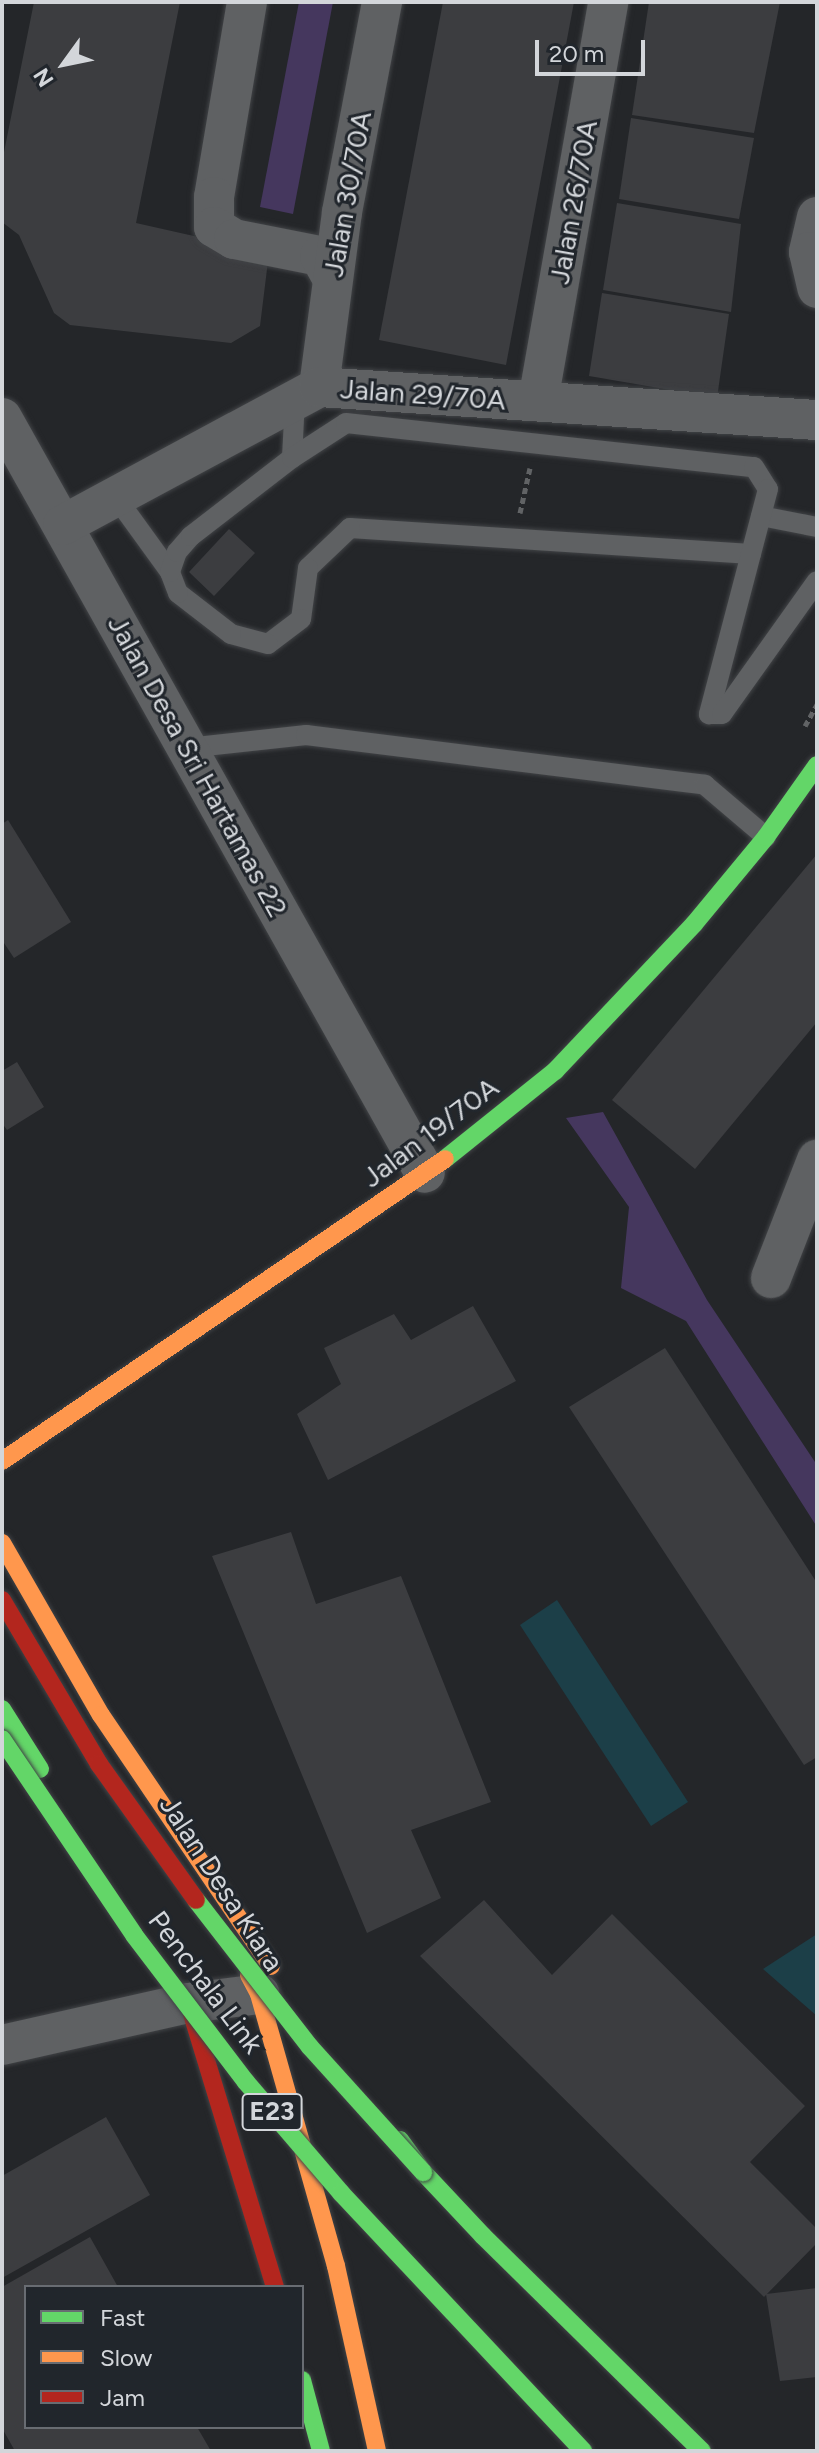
<!DOCTYPE html>
<html>
<head>
<meta charset="utf-8">
<style>
  body { margin:0 }
  #map { position:relative; width:819px; height:2453px; overflow:hidden; background:#242629; font-family:Figtree,sans-serif }
  div>[style] { position:absolute }
  .green>* { inset:0; background:#45375e }
  .water>* { inset:0; background:#1c3f48 }
  .building>* { inset:0; background:#3c3d40 }
  .path>* { height:5px; margin-top:-2.5px; transform-origin:0; background:repeating-linear-gradient(90deg,#616365 0 6px,transparent 0 10px) }
  .roads { filter:drop-shadow(0 0 2px #414346) drop-shadow(0 0 2px #414346) }
  .lane>* { height:20px; margin:-10px; padding:0 10px; transform-origin:10px; border-radius:10px; background:#5f6163 }
  .street>* { height:40px; margin:-20px; padding:0 20px; transform-origin:20px; border-radius:20px; background:#5f6163 }
  .fast>* { height:18px; margin:-9px; padding:0 9px; transform-origin:9px; border-radius:9px; background:#63d668 }
  .slow>* { height:18px; margin:-9px; padding:0 9px; transform-origin:9px; border-radius:9px; background:#ff974d }
  .jam>* { height:18px; margin:-9px; padding:0 9px; transform-origin:9px; border-radius:9px; background:#b3261e }
  .bridges { filter:drop-shadow(0 0 2px #414346) drop-shadow(0 0 2px #414346) }
  .fast-bridge>* { height:18px; margin:-9px; padding:0 9px; transform-origin:9px; border-radius:9px; background:#63d668 }
  .jam-bridge>* { height:18px; margin:-9px; padding:0 9px; transform-origin:9px; border-radius:9px; background:#b3261e }
  span { translate:-50% -50%; white-space:nowrap; text-align:center; line-height:1.15; -webkit-text-stroke:6px #21262c; paint-order:stroke }
  .shield-label span { padding:2px 6px; background:#21262c; border:2px solid; border-radius:6px; -webkit-text-stroke-width:0 }
  .shield-label { font-size:26px; color:#d3d6da; font-weight:700 }
  .street-label { font-size:28px; color:#d3d6da }
  .frame { position:absolute; inset:0; border:4px solid #d3d6da; pointer-events:none }
  .legend { position:absolute; left:24px; top:2285px; width:280px; height:144px; box-sizing:border-box; background:#21262c; border:2px solid #686c72; margin:0; padding:10px 14px; list-style:none; font-size:24px; color:#d3d6da }
  .legend li { display:flex; align-items:center; gap:16px; height:40px }
  .legend b { width:40px; border:2px solid #686c72 }
  .north { position:absolute; left:24px; top:24px; width:80px; height:80px; -webkit-text-stroke:6px #21262c; paint-order:stroke; rotate:237deg; font-size:22px; font-weight:700; line-height:32px; text-align:center; color:#d3d6da }
  .north::after { content:''; display:block; margin:auto; width:28px; height:36px; background:#d3d6da; clip-path:polygon(50% 0,100% 100%,50% 72%,0 100%) }
  .scale { position:absolute; left:535px; top:40px; width:110px; height:36px; box-sizing:border-box; border:4px solid #d3d6da; border-top:0; padding-left:10px; font-size:24px; line-height:28px; white-space:nowrap; color:#d3d6da; -webkit-text-stroke:6px #21262c; paint-order:stroke }
</style>
</head>
<body>
<div id="map">
  <div class="green">
    <div style="clip-path:polygon(299px 2px,333px 2px,293px 214px,260px 207px)"></div>
    <div style="clip-path:polygon(603px 1112px,707px 1300px,817px 1465px,817px 1527px,686px 1321px,621px 1288px,629px 1207px,566px 1118px)"></div>
  </div>
  <div class="water">
    <div style="clip-path:polygon(557px 1600px,688px 1802px,651px 1826px,520px 1625px)"></div>
    <div style="clip-path:polygon(817px 1934px,817px 2016px,763px 1969px)"></div>
  </div>
  <div class="building">
    <div style="clip-path:polygon(34px 2px,180px 2px,136px 223px,269px 253px,260px 326px,231px 343px,70px 325px,54px 313px,19px 235px,2px 222px,2px 162px)"></div>
    <div style="clip-path:polygon(443px 2px,574px 2px,506px 365px,379px 340px)"></div>
    <div style="clip-path:polygon(649px 2px,780px 2px,754px 133px,632px 115px)"></div>
    <div style="clip-path:polygon(631px 118px,754px 138px,739px 219px,619px 199px)"></div>
    <div style="clip-path:polygon(617px 203px,741px 224px,731px 312px,603px 290px)"></div>
    <div style="clip-path:polygon(602px 293px,729px 314px,717px 398px,589px 376px)"></div>
    <div style="clip-path:polygon(229px 529px,255px 553px,214px 596px,189px 572px)"></div>
    <div style="clip-path:polygon(8px 820px,71px 922px,14px 958px,2px 940px,2px 824px)"></div>
    <div style="clip-path:polygon(817px 854px,817px 1022px,695px 1169px,612px 1100px)"></div>
    <div style="clip-path:polygon(17px 1062px,44px 1107px,7px 1130px,2px 1123px,2px 1071px)"></div>
    <div style="clip-path:polygon(473px 1306px,516px 1381px,328px 1480px,297px 1414px,341px 1384px,324px 1348px,394px 1314px,411px 1340px)"></div>
    <div style="clip-path:polygon(665px 1348px,817px 1583px,817px 1757px,804px 1765px,569px 1407px)"></div>
    <div style="clip-path:polygon(291px 1532px,316px 1604px,401px 1576px,491px 1802px,411px 1830px,441px 1898px,367px 1933px,212px 1556px)"></div>
    <div style="clip-path:polygon(484px 1900px,552px 1975px,612px 1914px,805px 2106px,750px 2162px,817px 2229px,817px 2243px,764px 2297px,420px 1956px)"></div>
    <div style="clip-path:polygon(106px 2117px,150px 2195px,2px 2278px,2px 2176px)"></div>
    <div style="clip-path:polygon(90px 2237px,118px 2287px,26px 2287px,26px 2427px,197px 2427px,211px 2451px,15px 2451px,2px 2428px,2px 2287px)"></div>
    <div style="clip-path:polygon(817px 2288px,817px 2377px,780px 2381px,766px 2294px)"></div>
  </div>
  <div class="path">
    <div style="left:520px;top:513px;width:46px;rotate:-77.5deg"></div>
    <div style="left:805px;top:726px;width:25px;rotate:-61deg"></div>
  </div>
  <div class="roads">
    <div class="lane">
      <div style="left:292px;top:458px;width:60px;rotate:-87.1deg"></div>
      <div style="left:115px;top:496px;width:94px;rotate:54.1deg"></div>
      <div style="left:761px;top:516px;width:57px;rotate:11.1deg"></div>
      <div style="left:751px;top:554px;width:402px;rotate:-176.3deg"></div>
      <div style="left:350px;top:528px;width:58px;rotate:136.4deg"></div>
      <div style="left:308px;top:568px;width:51px;rotate:97.8deg"></div>
      <div style="left:301px;top:619px;width:41px;rotate:142.9deg"></div>
      <div style="left:268px;top:644px;width:38px;rotate:-165deg"></div>
      <div style="left:231px;top:634px;width:67px;rotate:-142.3deg"></div>
      <div style="left:178px;top:593px;width:22px;rotate:-111deg"></div>
      <div style="left:170px;top:572px;width:21px;rotate:-71deg"></div>
      <div style="left:177px;top:552px;width:21px;rotate:-49deg"></div>
      <div style="left:191px;top:536px;width:128px;rotate:-37.7deg"></div>
      <div style="left:292px;top:458px;width:64px;rotate:-32.9deg"></div>
      <div style="left:346px;top:423px;width:410px;rotate:6.2deg"></div>
      <div style="left:754px;top:467px;width:26px;rotate:58deg"></div>
      <div style="left:768px;top:489px;width:233px;rotate:104.7deg"></div>
      <div style="left:709px;top:714px;width:13px"></div>
      <div style="left:722px;top:714px;width:163px;rotate:-54.5deg"></div>
      <div style="left:187px;top:748px;width:120px;rotate:-6.2deg"></div>
      <div style="left:306px;top:735px;width:402px;rotate:7.1deg"></div>
      <div style="left:705px;top:785px;width:80px;rotate:40.4deg"></div>
    </div>
    <div class="street">
      <div style="left:247px;top:2px;width:198px;rotate:99.6deg"></div>
      <div style="left:214px;top:197px;width:30px;rotate:90deg"></div>
      <div style="left:214px;top:227px;width:23px;rotate:31deg"></div>
      <div style="left:234px;top:239px;width:88px;rotate:11.2deg"></div>
      <div style="left:320px;top:256px;width:25px;rotate:61deg"></div>
      <div style="left:817px;top:217px;width:36px;rotate:103deg"></div>
      <div style="left:809px;top:252px;width:37px;rotate:77deg"></div>
      <div style="left:319px;top:387px;width:177px;rotate:-82.5deg"></div>
      <div style="left:342px;top:212px;width:214px;rotate:-79.2deg"></div>
      <div style="left:538px;top:401px;width:405px;rotate:-80deg"></div>
      <div style="left:2px;top:418px;width:865px;rotate:60.74deg"></div>
      <div style="left:63px;top:525px;width:291px;rotate:-28.3deg"></div>
      <div style="left:319px;top:387px;width:499px;rotate:3.8deg"></div>
      <div style="left:771px;top:1278px;width:127px;rotate:-68.7deg"></div>
      <div style="left:2px;top:2045px;width:192px;rotate:-12.7deg"></div>
      <div style="left:189px;top:2003px;width:71px;rotate:-7.3deg"></div>
    </div>
    <div class="fast">
      <div style="left:445px;top:1159px;width:141px;rotate:-38.7deg"></div>
      <div style="left:555px;top:1071px;width:202px;rotate:-46.6deg"></div>
      <div style="left:694px;top:924px;width:113px;rotate:-50.4deg"></div>
      <div style="left:766px;top:837px;width:88px;rotate:-54.7deg"></div>
      <div style="left:2px;top:1709px;width:71px;rotate:57.7deg"></div>
      <div style="left:400px;top:2140px;width:39px;rotate:54deg"></div>
      <div style="left:423px;top:2172px;width:88px;rotate:46.8deg"></div>
      <div style="left:483px;top:2236px;width:307px;rotate:44.5deg"></div>
      <div style="left:302px;top:2380px;width:73px;rotate:75deg"></div>
    </div>
    <div class="slow">
      <div style="left:2px;top:1461px;width:536px;rotate:-34.28deg"></div>
      <div style="left:2px;top:1543px;width:198px;rotate:60.1deg"></div>
      <div style="left:101px;top:1715px;width:303px;rotate:55.9deg"></div>
      <div style="left:249px;top:1975px;width:21px;rotate:62deg"></div>
      <div style="left:259px;top:1994px;width:283px;rotate:74.2deg"></div>
      <div style="left:336px;top:2266px;width:189px;rotate:77.5deg"></div>
    </div>
    <div class="jam">
      <div style="left:192px;top:2014px;width:285px;rotate:73.1deg"></div>
    </div>
  </div>
  <div class="bridges">
    <div class="fast-bridge">
      <div style="left:2px;top:1739px;width:236px;rotate:56deg"></div>
      <div style="left:134px;top:1935px;width:185px;rotate:52.7deg"></div>
      <div style="left:246px;top:2082px;width:146px;rotate:49.4deg"></div>
      <div style="left:341px;top:2193px;width:354px;rotate:46.8deg"></div>
      <div style="left:196px;top:1900px;width:186px;rotate:52.2deg"></div>
      <div style="left:310px;top:2047px;width:169px;rotate:47.9deg"></div>
    </div>
    <div class="jam-bridge">
      <div style="left:2px;top:1600px;width:191px;rotate:59.4deg"></div>
      <div style="left:99px;top:1764px;width:167px;rotate:54.5deg"></div>
    </div>
  </div>
  <div class="shield-label">
    <span style="left:272px;top:2112px">E23</span>
  </div>
  <div class="street-label">
    <span style="left:347px;top:194px;rotate:-80deg">Jalan 30/70A</span>
    <span style="left:573px;top:202px;rotate:-80deg">Jalan 26/70A</span>
    <span style="left:423px;top:394px;rotate:4deg">Jalan 29/70A</span>
    <span style="left:198px;top:766px;rotate:61deg">Jalan Desa Sri Hartamas 22</span>
    <span style="left:430px;top:1132px;rotate:-37deg">Jalan 19/70A</span>
    <span style="left:222px;top:1883px;rotate:57deg">Jalan Desa Kiara</span>
    <span style="left:206px;top:1982px;rotate:53deg">Penchala Link</span>
  </div>
  <div class="frame"></div>
  <ul class="legend">
  <li><b style="height:10px;background:#63d668"></b>Fast</li>
  <li><b style="height:10px;background:#ff974d"></b>Slow</li>
  <li><b style="height:10px;background:#b3261e"></b>Jam</li>
  </ul>
  <div class="north">N</div>
  <div class="scale">20 m</div>
</div>
</body>
</html>
